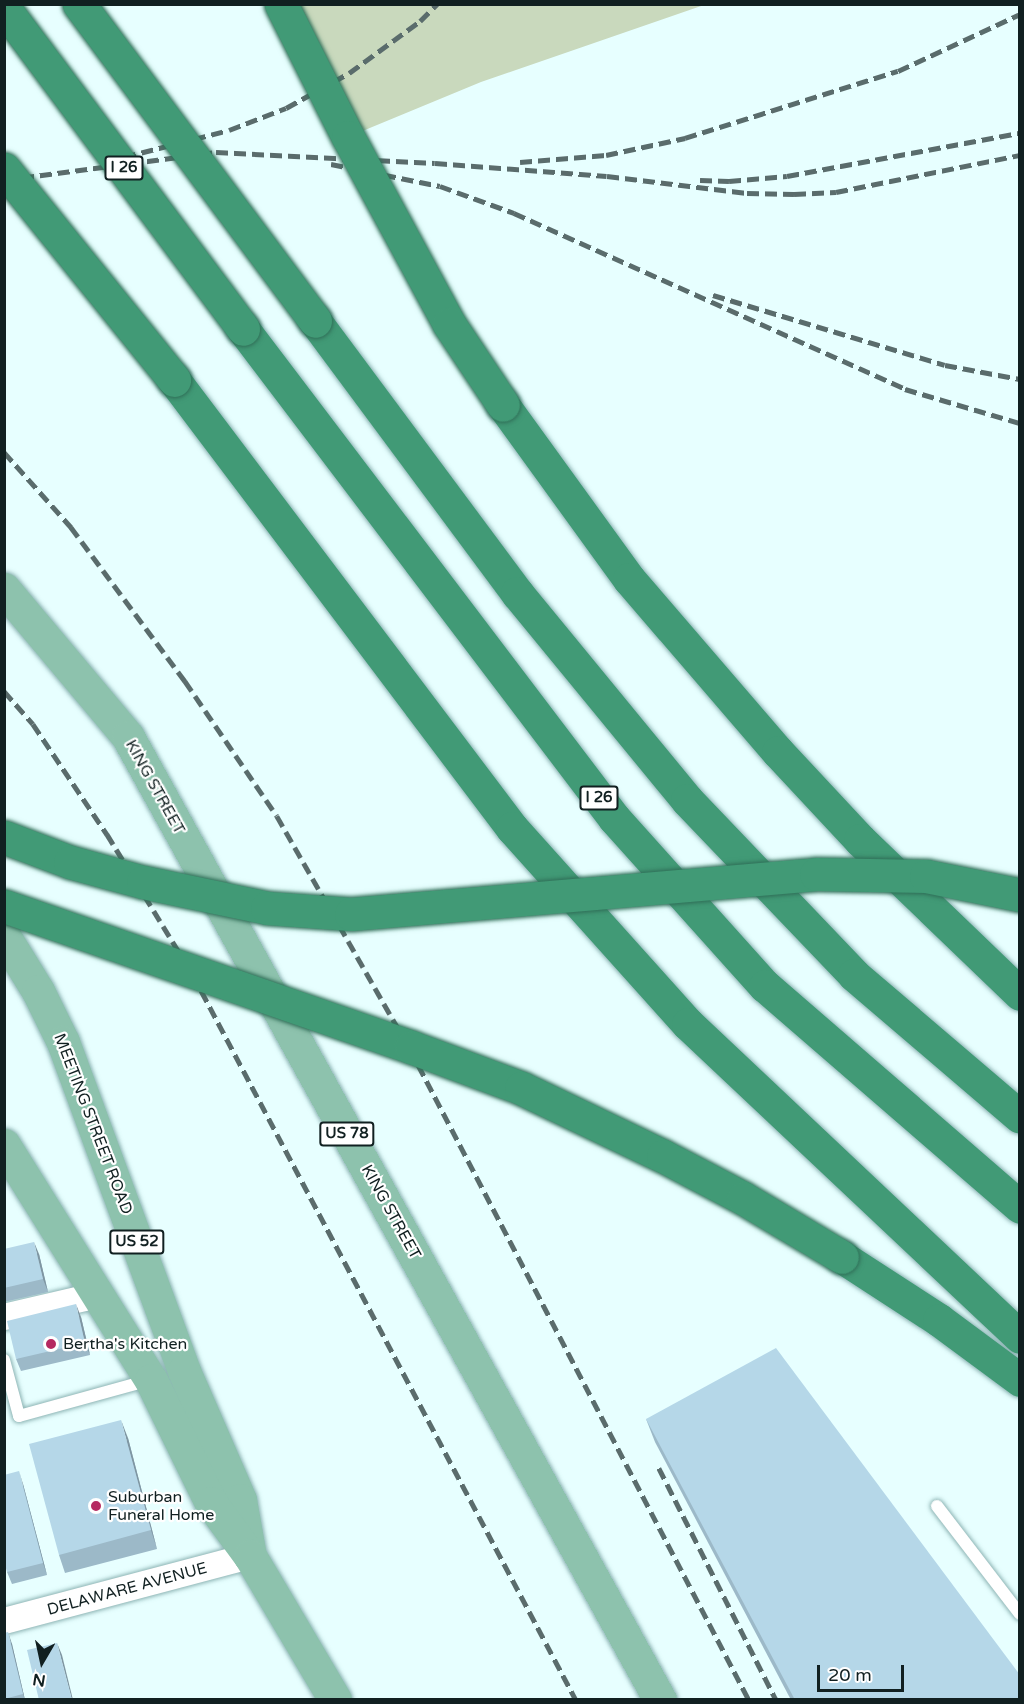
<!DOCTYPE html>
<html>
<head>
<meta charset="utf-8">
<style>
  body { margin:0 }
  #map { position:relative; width:1024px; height:1704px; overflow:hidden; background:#e7ffff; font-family:"Varela Round",sans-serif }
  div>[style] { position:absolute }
  .green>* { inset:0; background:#c9d9bd }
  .roads { filter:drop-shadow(0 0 2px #8eb5b5) drop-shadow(0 0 2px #8eb5b5) }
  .lane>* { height:12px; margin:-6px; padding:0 6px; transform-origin:6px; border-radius:6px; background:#fff }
  .street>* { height:26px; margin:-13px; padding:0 13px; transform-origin:13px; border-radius:13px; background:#fff }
  .primary>* { height:33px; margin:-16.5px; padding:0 16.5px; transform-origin:16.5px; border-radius:16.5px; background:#8dc2ad }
  .highway>* { height:33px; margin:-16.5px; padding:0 16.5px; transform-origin:16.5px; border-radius:16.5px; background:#419a76 }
  .rail>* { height:4.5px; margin-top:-2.25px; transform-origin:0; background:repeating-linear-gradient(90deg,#5a6c6c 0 12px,transparent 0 18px) }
  .bridges { filter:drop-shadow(0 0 2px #306f58) drop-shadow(0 0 2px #306f58) }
  .highway-bridge>* { height:33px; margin:-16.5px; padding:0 16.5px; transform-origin:16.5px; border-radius:16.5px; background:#419a76 }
  .wall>* { inset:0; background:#9cb9c8 }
  .shaded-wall>* { inset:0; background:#7f96a2 }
  .building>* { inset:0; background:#b5d7e8 }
  .dots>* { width:16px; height:16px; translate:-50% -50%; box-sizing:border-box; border:3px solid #fff; border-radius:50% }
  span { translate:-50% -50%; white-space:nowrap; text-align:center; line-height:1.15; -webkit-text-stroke:4.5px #fff; paint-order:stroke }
  .shield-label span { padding:2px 4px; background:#fff; border:2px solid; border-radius:4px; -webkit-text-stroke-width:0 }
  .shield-label { font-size:15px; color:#112021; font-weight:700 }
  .street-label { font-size:16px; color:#112021 }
  .poi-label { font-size:16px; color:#112021 }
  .left { translate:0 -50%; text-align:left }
  .frame { position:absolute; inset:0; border:6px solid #112021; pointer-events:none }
  .north { position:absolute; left:12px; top:1632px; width:60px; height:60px; -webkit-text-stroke:4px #fff; paint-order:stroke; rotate:189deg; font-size:16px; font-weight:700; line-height:24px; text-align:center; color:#112021 }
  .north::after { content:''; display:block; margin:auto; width:21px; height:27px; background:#112021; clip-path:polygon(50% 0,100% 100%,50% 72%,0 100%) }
  .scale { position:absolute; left:817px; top:1665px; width:87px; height:27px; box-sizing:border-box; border:3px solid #112021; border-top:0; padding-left:8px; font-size:18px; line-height:21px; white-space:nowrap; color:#112021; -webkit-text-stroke:4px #fff; paint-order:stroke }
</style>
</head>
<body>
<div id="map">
  <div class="green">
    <div style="clip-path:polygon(281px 5px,704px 5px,481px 82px,348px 137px)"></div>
  </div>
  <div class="roads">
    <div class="lane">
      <div style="left:4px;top:1360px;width:58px;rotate:75deg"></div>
      <div style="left:19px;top:1416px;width:136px;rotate:-15.4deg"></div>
      <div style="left:937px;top:1506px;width:136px;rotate:52.5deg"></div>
    </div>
    <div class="street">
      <div style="left:4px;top:1317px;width:97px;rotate:-13.2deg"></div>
      <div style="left:4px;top:1621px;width:254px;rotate:-14.8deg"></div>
    </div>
    <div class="primary">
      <div style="left:4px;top:589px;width:193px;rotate:50deg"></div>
      <div style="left:128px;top:737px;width:1100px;rotate:61.08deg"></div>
      <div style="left:4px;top:936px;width:65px;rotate:58.3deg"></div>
      <div style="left:38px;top:991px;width:57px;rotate:63.9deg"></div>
      <div style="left:63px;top:1042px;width:351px;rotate:69.8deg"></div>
      <div style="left:184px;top:1371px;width:141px;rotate:66.5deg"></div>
      <div style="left:240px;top:1500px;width:57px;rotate:79.9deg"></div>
      <div style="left:4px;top:1145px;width:277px;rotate:58deg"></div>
      <div style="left:151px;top:1380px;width:137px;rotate:64deg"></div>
      <div style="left:211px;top:1503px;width:66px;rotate:53.7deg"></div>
      <div style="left:250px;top:1556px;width:167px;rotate:59.4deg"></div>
    </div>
    <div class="highway">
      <div style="left:315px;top:321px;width:339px;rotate:53.4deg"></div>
      <div style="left:517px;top:593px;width:268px;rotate:50.6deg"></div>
      <div style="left:687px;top:800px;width:242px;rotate:46.3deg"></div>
      <div style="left:854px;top:975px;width:218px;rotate:40.5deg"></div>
      <div style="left:243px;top:329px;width:614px;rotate:52.81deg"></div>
      <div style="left:614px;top:818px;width:226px;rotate:48.1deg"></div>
      <div style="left:765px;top:986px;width:337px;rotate:40.9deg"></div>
      <div style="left:174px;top:380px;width:561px;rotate:52.97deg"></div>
      <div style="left:512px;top:828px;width:263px;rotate:48.1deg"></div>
      <div style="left:688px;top:1024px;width:456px;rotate:43.3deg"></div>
      <div style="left:503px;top:405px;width:215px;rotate:54.1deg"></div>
      <div style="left:629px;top:579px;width:228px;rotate:49.3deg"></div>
      <div style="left:778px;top:752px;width:120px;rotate:47deg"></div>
      <div style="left:860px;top:840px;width:222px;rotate:43.9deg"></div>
      <div style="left:842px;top:1257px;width:116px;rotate:33deg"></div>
      <div style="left:939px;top:1320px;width:101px;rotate:36.5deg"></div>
    </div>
  </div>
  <div class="rail">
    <div style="left:124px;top:157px;width:108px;rotate:-14.4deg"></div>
    <div style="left:229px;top:130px;width:61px;rotate:-21.1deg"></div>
    <div style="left:286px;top:108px;width:72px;rotate:-29.1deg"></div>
    <div style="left:349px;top:73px;width:88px;rotate:-36.2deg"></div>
    <div style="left:420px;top:21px;width:24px;rotate:-45deg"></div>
    <div style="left:520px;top:162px;width:86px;rotate:-4.7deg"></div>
    <div style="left:606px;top:155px;width:81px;rotate:-12.1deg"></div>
    <div style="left:685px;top:138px;width:223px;rotate:-17.5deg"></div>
    <div style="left:898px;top:71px;width:135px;rotate:-25deg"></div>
    <div style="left:331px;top:164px;width:111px;rotate:11.4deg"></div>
    <div style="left:440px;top:186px;width:79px;rotate:20deg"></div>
    <div style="left:514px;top:213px;width:429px;rotate:24.2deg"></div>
    <div style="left:905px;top:389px;width:120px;rotate:16.5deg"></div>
    <div style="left:4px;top:180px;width:214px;rotate:-7.5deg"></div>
    <div style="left:216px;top:152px;width:219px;rotate:2.9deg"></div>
    <div style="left:435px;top:163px;width:172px;rotate:4.3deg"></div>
    <div style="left:607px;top:176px;width:141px;rotate:6.9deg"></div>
    <div style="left:747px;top:193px;width:47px;rotate:1.2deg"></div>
    <div style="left:794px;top:194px;width:42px;rotate:-2.7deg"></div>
    <div style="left:836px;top:192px;width:188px;rotate:-11.4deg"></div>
    <div style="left:700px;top:180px;width:29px;rotate:2deg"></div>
    <div style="left:729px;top:181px;width:58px;rotate:-4.9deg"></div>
    <div style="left:787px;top:176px;width:237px;rotate:-10.5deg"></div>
    <div style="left:713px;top:295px;width:242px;rotate:16.8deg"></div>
    <div style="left:945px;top:365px;width:76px;rotate:10.6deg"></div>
    <div style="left:4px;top:452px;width:101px;rotate:48.2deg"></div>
    <div style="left:71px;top:527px;width:192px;rotate:53.5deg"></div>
    <div style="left:185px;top:681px;width:163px;rotate:55.7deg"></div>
    <div style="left:277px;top:816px;width:268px;rotate:60.3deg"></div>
    <div style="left:410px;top:1049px;width:734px;rotate:62.49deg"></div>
    <div style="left:4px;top:691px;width:44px;rotate:48.7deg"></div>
    <div style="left:33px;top:724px;width:133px;rotate:56.1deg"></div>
    <div style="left:107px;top:834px;width:165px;rotate:58.6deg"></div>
    <div style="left:193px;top:975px;width:820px;rotate:62.15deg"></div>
    <div style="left:659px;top:1468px;width:260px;rotate:63.2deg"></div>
  </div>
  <div class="bridges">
    <div class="highway-bridge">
      <div style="left:79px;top:4px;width:395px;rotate:53.3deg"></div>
      <div style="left:281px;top:4px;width:149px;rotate:63.3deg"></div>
      <div style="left:348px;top:137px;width:213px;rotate:61.6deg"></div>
      <div style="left:449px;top:324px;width:97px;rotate:56.3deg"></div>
      <div style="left:4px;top:8px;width:400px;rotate:53.3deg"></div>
      <div style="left:4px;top:169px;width:271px;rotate:51.1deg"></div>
      <div style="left:4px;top:837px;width:71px;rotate:20.7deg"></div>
      <div style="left:70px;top:862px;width:76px;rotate:15.3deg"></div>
      <div style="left:143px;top:882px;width:127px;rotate:11.8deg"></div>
      <div style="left:267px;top:908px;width:84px;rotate:4.1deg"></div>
      <div style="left:351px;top:914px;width:467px;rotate:-4.9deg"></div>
      <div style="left:816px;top:874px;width:110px;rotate:1deg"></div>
      <div style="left:926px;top:876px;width:96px;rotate:11.4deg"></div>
      <div style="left:4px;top:906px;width:431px;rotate:19.1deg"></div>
      <div style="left:411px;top:1047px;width:117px;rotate:20.4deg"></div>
      <div style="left:521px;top:1088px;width:157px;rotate:25.6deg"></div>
      <div style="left:663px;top:1156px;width:90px;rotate:27.7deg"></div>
      <div style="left:743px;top:1198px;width:115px;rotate:30.8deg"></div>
    </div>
  </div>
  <div class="wall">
    <div style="clip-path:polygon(4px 1249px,39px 1254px,48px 1292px,4px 1302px)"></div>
    <div style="clip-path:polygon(81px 1317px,90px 1355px,21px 1371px,16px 1359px)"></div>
    <div style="clip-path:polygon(646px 1419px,1020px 1700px,791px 1700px,655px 1442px)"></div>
    <div style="clip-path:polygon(128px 1438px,157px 1549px,65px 1573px,59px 1555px)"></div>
    <div style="clip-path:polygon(23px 1484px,47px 1575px,12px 1584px,7px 1572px)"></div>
    <div style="clip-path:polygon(4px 1633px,12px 1644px,25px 1700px,4px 1700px)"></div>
  </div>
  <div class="shaded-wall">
    <div style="clip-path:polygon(34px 1242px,39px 1254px,48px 1292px,43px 1279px)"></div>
    <div style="clip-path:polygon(76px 1304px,81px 1317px,90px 1355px,85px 1343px)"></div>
    <div style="clip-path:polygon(121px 1420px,128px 1438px,157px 1549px,151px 1530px)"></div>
    <div style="clip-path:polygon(19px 1471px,23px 1484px,47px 1575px,43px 1563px)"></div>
    <div style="clip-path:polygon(8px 1632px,12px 1644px,25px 1700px,23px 1694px)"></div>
    <div style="clip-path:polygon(57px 1643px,62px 1655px,73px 1700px,72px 1700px)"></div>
  </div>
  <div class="building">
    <div style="clip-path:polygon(34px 1242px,43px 1279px,4px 1288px,4px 1249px)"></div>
    <div style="clip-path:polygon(76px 1304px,85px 1343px,16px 1359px,7px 1321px)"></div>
    <div style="clip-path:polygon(776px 1348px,1020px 1675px,1020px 1700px,795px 1700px,646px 1419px)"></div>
    <div style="clip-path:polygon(121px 1420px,151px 1530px,59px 1555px,29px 1444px)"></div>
    <div style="clip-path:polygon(19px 1471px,43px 1563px,7px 1572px,4px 1561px,4px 1475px)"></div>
    <div style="clip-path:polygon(8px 1632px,23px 1694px,4px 1699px,4px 1633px)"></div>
    <div style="clip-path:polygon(57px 1643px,72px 1700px,39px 1700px,27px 1650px)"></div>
  </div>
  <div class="dots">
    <div style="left:51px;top:1344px;background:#b52961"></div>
    <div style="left:96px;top:1506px;background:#b52961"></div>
  </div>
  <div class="shield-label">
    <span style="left:124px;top:168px">I 26</span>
    <span style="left:599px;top:798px">I 26</span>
    <span style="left:347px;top:1134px">US 78</span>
    <span style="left:137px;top:1242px">US 52</span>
  </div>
  <div class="street-label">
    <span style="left:155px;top:787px;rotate:61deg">KING STREET</span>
    <span style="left:93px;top:1124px;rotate:69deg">MEETING STREET ROAD</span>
    <span style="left:391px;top:1212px;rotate:61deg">KING STREET</span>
    <span style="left:127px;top:1589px;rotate:-15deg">DELAWARE AVENUE</span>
  </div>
  <div class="poi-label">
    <span class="left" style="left:63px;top:1344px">Bertha's Kitchen</span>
    <span class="left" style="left:108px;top:1506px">Suburban<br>Funeral Home</span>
  </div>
  <div class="frame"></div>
  <div class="north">N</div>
  <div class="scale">20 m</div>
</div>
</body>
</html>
